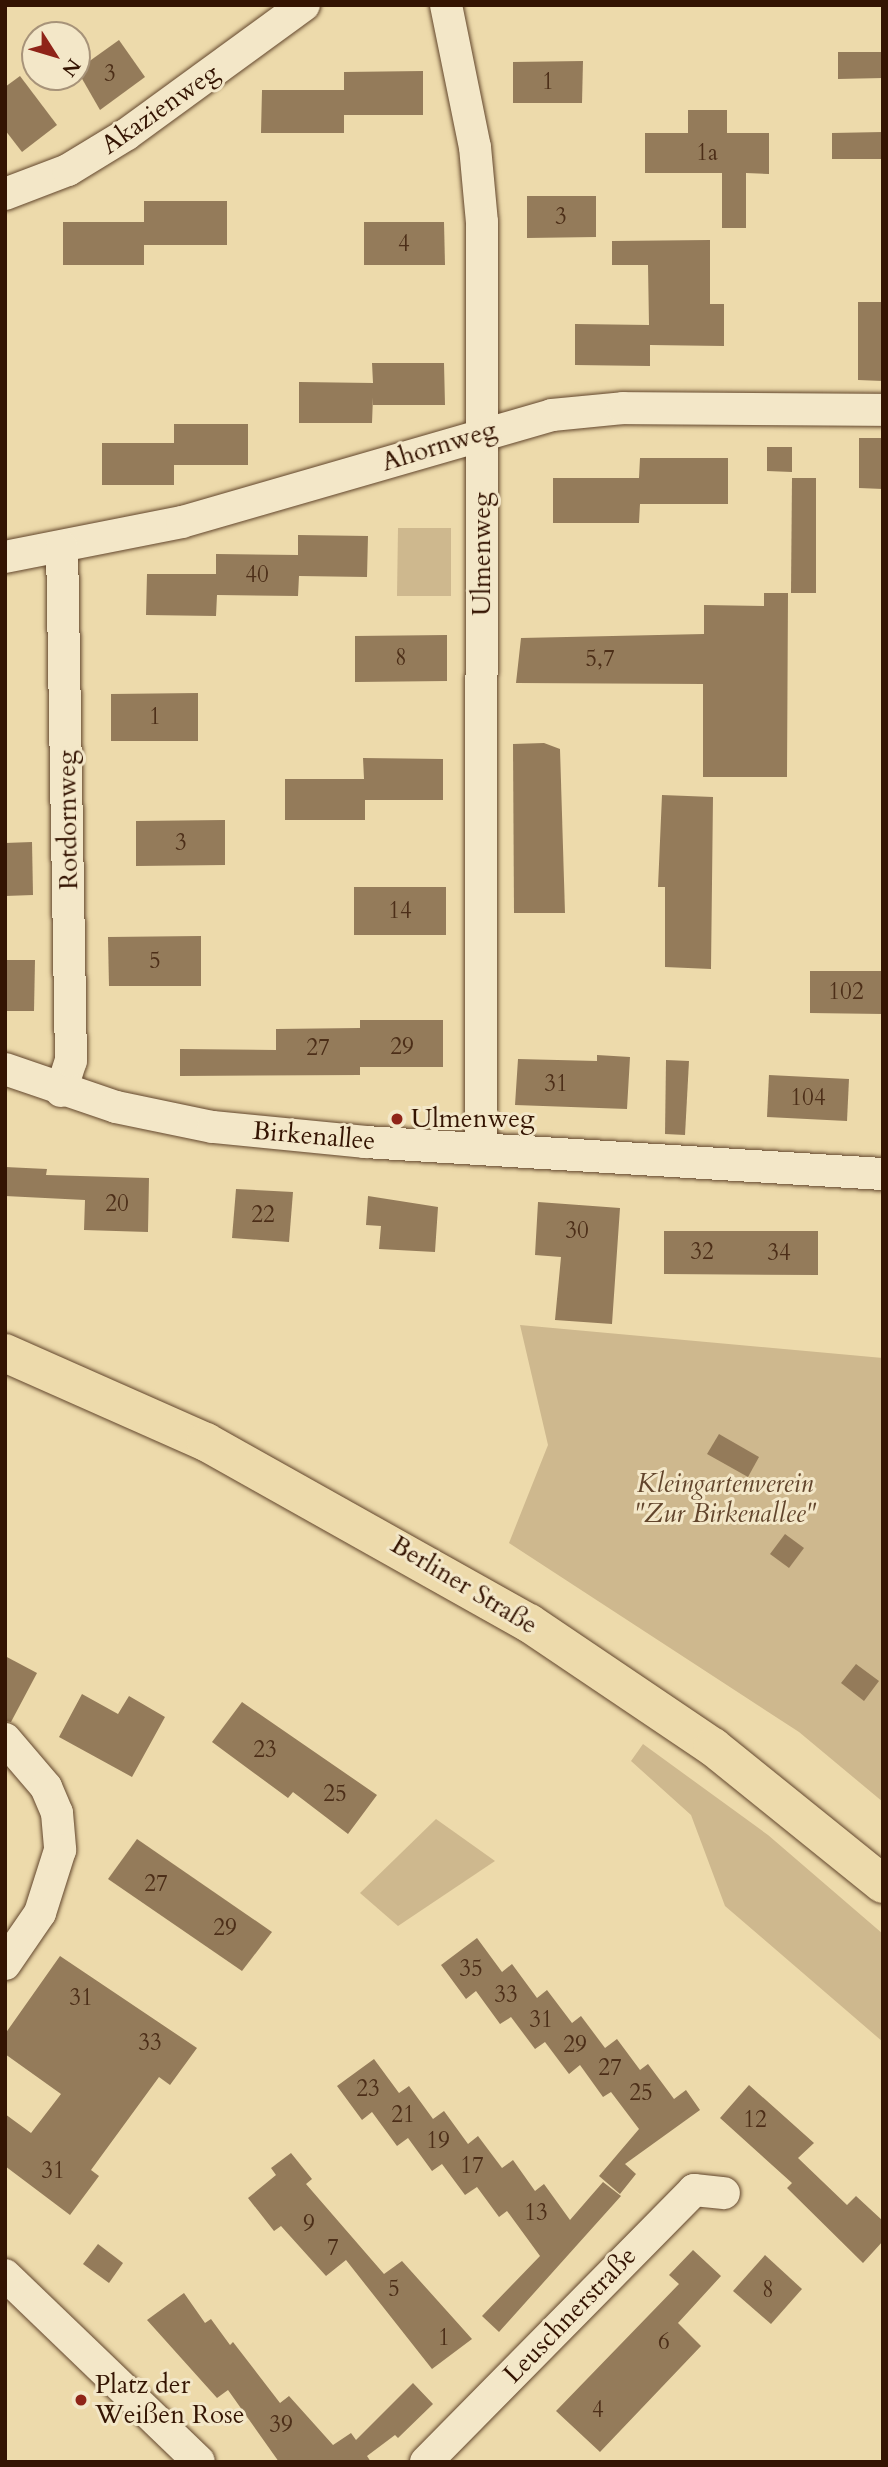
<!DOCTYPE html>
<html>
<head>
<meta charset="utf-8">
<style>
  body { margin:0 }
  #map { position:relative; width:888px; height:2467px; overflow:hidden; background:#eddaab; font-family:Cardo,serif }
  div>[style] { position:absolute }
  .green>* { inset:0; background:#ceb88e }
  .building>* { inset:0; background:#947b5a }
  .roads { filter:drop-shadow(0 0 2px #62462c) drop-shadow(0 0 2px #62462c) }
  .street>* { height:32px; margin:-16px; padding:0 16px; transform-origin:16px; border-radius:16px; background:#f3e7c8 }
  .highway>* { height:38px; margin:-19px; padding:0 19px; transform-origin:19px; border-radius:19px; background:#eddaab }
  .dots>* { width:19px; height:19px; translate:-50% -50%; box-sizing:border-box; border:4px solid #f3e7c8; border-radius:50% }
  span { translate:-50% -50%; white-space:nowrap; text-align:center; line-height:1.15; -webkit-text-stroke:6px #f3e7c8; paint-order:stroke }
  .number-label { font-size:23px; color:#4c2e18 }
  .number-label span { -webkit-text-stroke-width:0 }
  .street-label { font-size:26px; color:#341402 }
  .poi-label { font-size:26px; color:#341402 }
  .left { translate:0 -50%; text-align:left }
  .park-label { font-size:26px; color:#62452c; font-style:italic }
  .frame { position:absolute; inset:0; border:7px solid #341402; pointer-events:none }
  .north { position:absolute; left:21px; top:21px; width:70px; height:70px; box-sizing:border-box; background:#f3e7c8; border:2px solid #a79379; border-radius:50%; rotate:127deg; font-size:19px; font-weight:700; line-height:28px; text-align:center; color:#341402 }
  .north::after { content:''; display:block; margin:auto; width:24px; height:32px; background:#8f2418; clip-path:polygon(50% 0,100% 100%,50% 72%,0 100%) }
</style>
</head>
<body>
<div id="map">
  <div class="green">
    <div style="clip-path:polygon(398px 528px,451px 528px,451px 596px,397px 596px)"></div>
    <div style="clip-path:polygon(520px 1325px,883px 1358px,883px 1802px,799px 1732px,509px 1543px,548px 1445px)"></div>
    <div style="clip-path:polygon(643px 1744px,768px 1835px,883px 1934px,883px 2042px,725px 1906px,691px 1815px,631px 1761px)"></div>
    <div style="clip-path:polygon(436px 1819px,495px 1861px,398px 1926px,360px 1893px)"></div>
  </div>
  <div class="building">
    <div style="clip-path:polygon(119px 40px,145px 77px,100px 110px,77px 70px)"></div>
    <div style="clip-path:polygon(838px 52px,883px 52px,883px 78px,838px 79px)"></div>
    <div style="clip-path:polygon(583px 61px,582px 103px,513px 103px,513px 62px)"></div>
    <div style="clip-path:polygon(423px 71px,423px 115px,344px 115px,344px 133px,261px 133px,262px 90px,344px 90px,344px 72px)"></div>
    <div style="clip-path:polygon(20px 76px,57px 125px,22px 152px,5px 130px,5px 87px)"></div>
    <div style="clip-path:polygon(688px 110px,727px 110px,727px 133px,769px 133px,769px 174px,746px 173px,746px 228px,722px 228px,722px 173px,645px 173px,645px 133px,688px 133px)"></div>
    <div style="clip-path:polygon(883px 132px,883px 159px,832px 159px,832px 133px)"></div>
    <div style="clip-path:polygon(527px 196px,596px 196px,596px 237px,527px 238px)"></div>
    <div style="clip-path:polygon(144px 201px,227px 201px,227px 245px,144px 245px,144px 265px,63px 265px,63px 222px,144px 222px)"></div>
    <div style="clip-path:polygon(364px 222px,444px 222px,445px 265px,364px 265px)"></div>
    <div style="clip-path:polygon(710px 240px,710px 304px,724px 304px,724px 346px,650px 345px,650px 366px,575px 365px,575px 324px,649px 325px,648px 265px,612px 265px,612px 241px)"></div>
    <div style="clip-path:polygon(858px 302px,883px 302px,883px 381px,858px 380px)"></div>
    <div style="clip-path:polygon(372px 363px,444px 363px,445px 405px,373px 405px,373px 397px,372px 423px,299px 423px,299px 382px,373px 383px)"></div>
    <div style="clip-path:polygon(174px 424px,248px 424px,248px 465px,174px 465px,174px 485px,102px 485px,102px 443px,174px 443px,174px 459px)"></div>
    <div style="clip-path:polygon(859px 438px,883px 438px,883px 489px,859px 488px)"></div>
    <div style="clip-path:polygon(767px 447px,792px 447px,792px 472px,767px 471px)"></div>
    <div style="clip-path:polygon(640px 458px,728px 458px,728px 504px,640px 504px,639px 523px,553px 523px,553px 478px,639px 478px)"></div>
    <div style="clip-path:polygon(792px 478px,816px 478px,816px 593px,791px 593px)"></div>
    <div style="clip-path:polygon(298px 535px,368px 536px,367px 577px,299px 576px,298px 596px,217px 595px,216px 616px,146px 615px,147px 574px,216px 574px,216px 554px,298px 555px)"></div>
    <div style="clip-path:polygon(764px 593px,788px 593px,787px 777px,703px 777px,703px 684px,516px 683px,521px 638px,704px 634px,704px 605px,764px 606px)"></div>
    <div style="clip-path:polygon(447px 635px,447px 681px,355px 682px,355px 636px)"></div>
    <div style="clip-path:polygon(198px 693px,198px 741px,111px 741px,111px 694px)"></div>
    <div style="clip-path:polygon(544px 743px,560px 749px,565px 913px,514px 913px,513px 744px)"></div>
    <div style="clip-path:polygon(363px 758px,443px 759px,443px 800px,365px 800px,365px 820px,285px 820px,285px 779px,364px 779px)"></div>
    <div style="clip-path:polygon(662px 795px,713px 797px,711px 969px,665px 967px,665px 887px,658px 887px)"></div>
    <div style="clip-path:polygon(225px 820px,225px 865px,136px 866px,136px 821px)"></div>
    <div style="clip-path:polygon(32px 842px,33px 895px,5px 896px,5px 843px)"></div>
    <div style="clip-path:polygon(354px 887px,446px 887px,446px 935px,354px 935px)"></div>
    <div style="clip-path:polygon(201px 936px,201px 986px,109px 986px,108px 937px)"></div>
    <div style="clip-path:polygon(5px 960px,35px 960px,34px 1011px,5px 1011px)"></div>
    <div style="clip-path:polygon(810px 971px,883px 971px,883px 1014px,810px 1013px)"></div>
    <div style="clip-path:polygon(360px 1020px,443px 1020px,443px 1067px,360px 1067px,360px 1075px,180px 1076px,180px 1049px,276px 1050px,276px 1029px,360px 1028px)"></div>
    <div style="clip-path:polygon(597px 1055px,630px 1057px,627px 1109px,515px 1105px,518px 1059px,597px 1061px)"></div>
    <div style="clip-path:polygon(666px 1060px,689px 1061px,685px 1135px,665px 1134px)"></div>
    <div style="clip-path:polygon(769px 1075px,849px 1079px,847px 1121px,767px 1117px)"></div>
    <div style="clip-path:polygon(5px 1167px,47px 1169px,46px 1175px,149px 1178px,148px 1232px,84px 1230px,85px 1200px,5px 1196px)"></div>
    <div style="clip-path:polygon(236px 1189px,293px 1192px,289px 1242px,232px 1238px)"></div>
    <div style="clip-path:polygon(368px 1196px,438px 1207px,435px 1252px,379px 1249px,381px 1226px,366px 1225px)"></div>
    <div style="clip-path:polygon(538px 1202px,620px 1208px,612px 1324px,555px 1320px,561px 1257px,535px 1255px)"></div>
    <div style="clip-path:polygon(664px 1231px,818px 1231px,818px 1275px,664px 1274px)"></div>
    <div style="clip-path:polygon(719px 1434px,759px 1457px,748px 1477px,707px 1454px)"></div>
    <div style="clip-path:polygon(785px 1534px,804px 1548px,789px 1568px,770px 1554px)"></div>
    <div style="clip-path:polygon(5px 1656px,37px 1673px,11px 1722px,5px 1721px)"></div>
    <div style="clip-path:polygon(856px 1664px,879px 1681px,864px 1701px,841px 1683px)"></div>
    <div style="clip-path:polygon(82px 1694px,118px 1714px,129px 1696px,165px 1717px,132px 1777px,59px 1737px)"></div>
    <div style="clip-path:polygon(242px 1702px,377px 1795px,348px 1834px,293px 1792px,288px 1798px,212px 1742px)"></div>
    <div style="clip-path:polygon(137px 1839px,272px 1932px,242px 1971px,108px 1879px)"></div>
    <div style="clip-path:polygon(477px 1938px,502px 1972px,512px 1964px,537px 1998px,547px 1990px,572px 2023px,581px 2016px,605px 2048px,617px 2039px,640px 2070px,648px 2064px,674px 2099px,686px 2090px,700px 2110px,625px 2164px,636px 2174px,620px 2194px,599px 2176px,639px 2129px,611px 2092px,603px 2097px,580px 2065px,569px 2074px,545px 2042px,535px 2049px,511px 2017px,500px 2024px,476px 1991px,466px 1999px,441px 1965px)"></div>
    <div style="clip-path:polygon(60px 1956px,197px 2048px,170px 2085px,159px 2077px,91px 2170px,99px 2176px,70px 2215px,5px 2166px,5px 2114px,31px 2133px,61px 2094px,5px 2054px,5px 2034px)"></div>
    <div style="clip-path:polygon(374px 2059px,399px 2093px,409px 2086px,433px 2119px,444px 2111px,468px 2144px,478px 2136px,502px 2168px,513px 2160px,535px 2191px,544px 2184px,570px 2220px,603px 2182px,621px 2196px,499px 2332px,482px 2316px,540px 2256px,507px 2211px,499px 2217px,477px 2187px,465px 2195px,442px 2164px,432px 2171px,408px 2138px,397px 2146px,372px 2112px,362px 2120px,337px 2086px)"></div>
    <div style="clip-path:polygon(749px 2085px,814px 2143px,798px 2158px,847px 2205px,856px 2196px,883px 2221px,883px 2241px,863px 2263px,787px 2188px,792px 2183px,720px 2118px)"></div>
    <div style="clip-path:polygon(291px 2153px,312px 2179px,306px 2184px,384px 2274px,402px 2261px,472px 2339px,432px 2369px,346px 2260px,326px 2276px,281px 2226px,274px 2231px,248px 2198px,276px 2175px,271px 2168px)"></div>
    <div style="clip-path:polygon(98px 2244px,123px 2263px,109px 2283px,83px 2264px)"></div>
    <div style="clip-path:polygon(693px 2250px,721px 2276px,678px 2323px,701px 2346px,600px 2452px,556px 2411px,679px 2284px,669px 2275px)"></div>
    <div style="clip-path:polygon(765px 2255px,802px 2289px,771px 2324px,733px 2291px)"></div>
    <div style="clip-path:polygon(184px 2293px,205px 2323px,211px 2319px,230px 2345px,233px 2342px,280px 2403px,289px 2396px,333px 2445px,351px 2433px,356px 2440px,413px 2383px,433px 2404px,398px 2438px,395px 2435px,367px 2456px,371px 2462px,279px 2462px,228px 2390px,217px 2398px,147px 2320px)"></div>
  </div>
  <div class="roads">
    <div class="street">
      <div style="left:446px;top:5px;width:145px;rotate:78.5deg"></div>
      <div style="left:475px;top:147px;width:75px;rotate:84.7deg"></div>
      <div style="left:482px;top:222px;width:927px;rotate:90.06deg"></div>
      <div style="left:5px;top:194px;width:67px;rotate:-20.9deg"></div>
      <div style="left:68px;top:170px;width:69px;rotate:-31.4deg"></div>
      <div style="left:127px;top:134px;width:219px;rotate:-36.1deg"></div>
      <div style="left:5px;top:557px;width:180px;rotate:-11.2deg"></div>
      <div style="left:182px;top:522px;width:385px;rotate:-16.1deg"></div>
      <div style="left:552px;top:415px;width:71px;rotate:-5.6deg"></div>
      <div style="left:623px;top:408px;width:260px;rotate:0.4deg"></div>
      <div style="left:5px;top:1069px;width:117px;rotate:18.9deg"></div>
      <div style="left:116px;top:1107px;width:99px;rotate:11.7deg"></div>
      <div style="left:213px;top:1127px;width:153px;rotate:5.6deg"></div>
      <div style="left:365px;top:1142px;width:519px;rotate:3.54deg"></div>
      <div style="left:61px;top:1091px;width:32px;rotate:-72deg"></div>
      <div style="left:71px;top:1061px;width:514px;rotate:-91deg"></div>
      <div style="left:5px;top:1739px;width:63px;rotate:49.5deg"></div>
      <div style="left:46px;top:1787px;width:28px;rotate:67deg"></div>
      <div style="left:57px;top:1813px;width:37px;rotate:85deg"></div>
      <div style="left:60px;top:1850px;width:66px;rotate:107.6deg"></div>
      <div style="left:40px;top:1913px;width:62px;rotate:124.5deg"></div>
      <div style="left:5px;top:2275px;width:269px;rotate:43.9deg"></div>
      <div style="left:426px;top:2462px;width:382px;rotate:-45.4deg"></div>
      <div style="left:694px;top:2190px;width:30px;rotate:6deg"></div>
    </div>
    <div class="highway">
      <div style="left:5px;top:1353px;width:220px;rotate:23.9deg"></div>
      <div style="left:206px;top:1442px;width:370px;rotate:29.3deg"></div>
      <div style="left:529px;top:1623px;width:222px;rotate:34deg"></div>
      <div style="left:713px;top:1747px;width:218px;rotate:38.9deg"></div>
    </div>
  </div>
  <div class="dots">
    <div style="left:397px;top:1119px;background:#8f2418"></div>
    <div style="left:81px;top:2400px;background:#8f2418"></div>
  </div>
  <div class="number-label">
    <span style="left:110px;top:74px">3</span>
    <span style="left:548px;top:82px">1</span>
    <span style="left:707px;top:153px">1a</span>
    <span style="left:561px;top:217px">3</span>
    <span style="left:404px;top:244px">4</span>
    <span style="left:257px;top:575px">40</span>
    <span style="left:401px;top:658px">8</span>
    <span style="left:600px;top:659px">5,7</span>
    <span style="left:155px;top:717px">1</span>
    <span style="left:181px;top:843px">3</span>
    <span style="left:400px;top:911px">14</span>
    <span style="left:155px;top:961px">5</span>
    <span style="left:846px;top:992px">102</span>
    <span style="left:402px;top:1047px">29</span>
    <span style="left:318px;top:1048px">27</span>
    <span style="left:556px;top:1084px">31</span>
    <span style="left:808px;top:1098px">104</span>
    <span style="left:117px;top:1204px">20</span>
    <span style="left:263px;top:1215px">22</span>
    <span style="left:577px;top:1231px">30</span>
    <span style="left:702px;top:1252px">32</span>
    <span style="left:779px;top:1253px">34</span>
    <span style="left:265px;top:1750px">23</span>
    <span style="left:335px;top:1794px">25</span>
    <span style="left:156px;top:1884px">27</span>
    <span style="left:225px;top:1928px">29</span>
    <span style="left:471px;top:1969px">35</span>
    <span style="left:506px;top:1995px">33</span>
    <span style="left:81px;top:1998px">31</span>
    <span style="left:541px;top:2020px">31</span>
    <span style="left:150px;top:2043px">33</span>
    <span style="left:575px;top:2045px">29</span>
    <span style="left:610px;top:2068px">27</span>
    <span style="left:368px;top:2089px">23</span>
    <span style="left:641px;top:2093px">25</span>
    <span style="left:403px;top:2115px">21</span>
    <span style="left:755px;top:2120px">12</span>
    <span style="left:438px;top:2141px">19</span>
    <span style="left:472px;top:2166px">17</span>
    <span style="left:53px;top:2171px">31</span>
    <span style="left:536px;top:2213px">13</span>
    <span style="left:309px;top:2224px">9</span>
    <span style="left:333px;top:2248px">7</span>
    <span style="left:394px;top:2289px">5</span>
    <span style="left:768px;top:2290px">8</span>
    <span style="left:444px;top:2338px">1</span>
    <span style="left:664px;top:2342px">6</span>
    <span style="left:598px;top:2410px">4</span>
    <span style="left:281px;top:2425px">39</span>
  </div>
  <div class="street-label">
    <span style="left:160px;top:109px;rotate:-35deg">Akazienweg</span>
    <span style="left:439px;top:446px;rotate:-17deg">Ahornweg</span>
    <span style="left:482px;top:554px;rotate:-90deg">Ulmenweg</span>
    <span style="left:68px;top:820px;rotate:-91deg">Rotdornweg</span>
    <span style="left:314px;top:1136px;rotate:5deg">Birkenallee</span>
    <span style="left:464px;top:1585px;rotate:31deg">Berliner Straße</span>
    <span style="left:570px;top:2315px;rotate:-46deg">Leuschnerstraße</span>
  </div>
  <div class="poi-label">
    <span class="left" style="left:411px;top:1119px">Ulmenweg</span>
    <span class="left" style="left:95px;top:2400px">Platz der<br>Weißen Rose</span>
  </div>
  <div class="park-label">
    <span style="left:725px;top:1499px">Kleingartenverein<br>"Zur Birkenallee"</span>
  </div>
  <div class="frame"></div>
  <div class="north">N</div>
</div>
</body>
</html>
